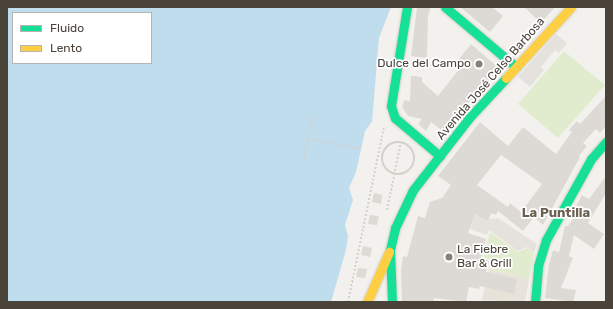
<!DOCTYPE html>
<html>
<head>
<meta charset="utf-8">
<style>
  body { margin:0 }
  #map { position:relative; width:613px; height:309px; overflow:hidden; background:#f3f1ed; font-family:Rubik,sans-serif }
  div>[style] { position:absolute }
  .residential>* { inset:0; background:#e7e3db }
  .green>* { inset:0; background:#e1ecce }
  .parking>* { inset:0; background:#e5e2de }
  .water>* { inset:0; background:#c0ddee }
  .building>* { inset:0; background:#dddad6 }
  .path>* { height:2px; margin-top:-1px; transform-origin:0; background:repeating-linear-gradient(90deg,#d3d1cc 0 2px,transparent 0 4px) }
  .path>.ring { margin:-1px; padding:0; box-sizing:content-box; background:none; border:2px solid #d3d1cc; border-radius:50% }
  .roads { filter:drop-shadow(0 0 1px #d2cec4) drop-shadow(0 0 1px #d2cec4) }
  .fast>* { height:9px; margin:-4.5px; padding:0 4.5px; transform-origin:4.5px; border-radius:4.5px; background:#16e098 }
  .slow>* { height:9px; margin:-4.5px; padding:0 4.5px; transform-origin:4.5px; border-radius:4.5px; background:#ffcf43 }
  .dots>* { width:11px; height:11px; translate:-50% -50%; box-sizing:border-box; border:2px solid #fff; border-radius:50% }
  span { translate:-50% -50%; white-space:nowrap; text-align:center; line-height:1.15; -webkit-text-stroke:3.5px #fff; paint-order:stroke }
  .poi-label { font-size:12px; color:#4a4339 }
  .right { translate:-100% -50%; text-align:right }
  .left { translate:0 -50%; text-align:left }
  .street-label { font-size:12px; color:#4a4339 }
  .neighbourhood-label { font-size:13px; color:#6c6050; font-weight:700 }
  .frame { position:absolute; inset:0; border:8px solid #4a4339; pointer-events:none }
  .legend { position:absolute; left:12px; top:12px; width:140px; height:52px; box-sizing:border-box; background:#fff; border:1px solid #b7b4b0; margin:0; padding:5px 7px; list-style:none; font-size:12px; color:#4a4339 }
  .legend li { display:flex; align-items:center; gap:8px; height:20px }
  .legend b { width:20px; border:1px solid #b7b4b0 }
</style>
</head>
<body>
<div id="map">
  <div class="residential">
    <div style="clip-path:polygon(489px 269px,529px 279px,525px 302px,482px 300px)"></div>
  </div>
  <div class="green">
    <div style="clip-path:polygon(564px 51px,605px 85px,558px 138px,518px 104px)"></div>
    <div style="clip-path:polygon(490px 232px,518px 252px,527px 248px,534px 253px,529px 279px,489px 269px,491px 260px,483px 257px)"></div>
  </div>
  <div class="parking">
    <div style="clip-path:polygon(556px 34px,567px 43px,559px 53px,555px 50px,541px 67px,544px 70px,530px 87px,518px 77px)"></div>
    <div style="clip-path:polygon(478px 210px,490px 219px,498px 218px,537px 244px,534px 252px,526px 247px,518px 251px,489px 230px,487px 235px,470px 229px)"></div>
  </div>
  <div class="water">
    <div style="clip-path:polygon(evenodd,7px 7px,391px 7px,379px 38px,372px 122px,365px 131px,356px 172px,349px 188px,353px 200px,345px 225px,348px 236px,346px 250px,331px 302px,7px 302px,7px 7px,13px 13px,151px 13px,151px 63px,13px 63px,13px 13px)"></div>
  </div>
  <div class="building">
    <div style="clip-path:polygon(417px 7px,431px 7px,428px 15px,427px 58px,411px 56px)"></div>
    <div style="clip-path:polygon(460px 7px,492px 7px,503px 16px,490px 32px)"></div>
    <div style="clip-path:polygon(524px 7px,555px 7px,541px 23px)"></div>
    <div style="clip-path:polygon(471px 44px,500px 69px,488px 83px,486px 81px,445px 133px,431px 122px,426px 131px,418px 124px,422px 119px,408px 116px,402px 107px,404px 100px,410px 101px,411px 76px,422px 77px,422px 82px,438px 96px,464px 63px,459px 59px)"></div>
    <div style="clip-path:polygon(evenodd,606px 96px,606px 126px,600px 133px,596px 129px,583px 143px,587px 146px,579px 156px,580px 157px,543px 225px,534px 217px,523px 231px,498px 211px,496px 215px,492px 213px,487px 221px,476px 214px,468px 233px,486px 239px,481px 258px,489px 261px,486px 272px,517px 279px,514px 294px,480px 286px,479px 289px,469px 287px,466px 302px,434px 298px,433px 302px,402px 302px,401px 270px,403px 256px,407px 257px,418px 216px,425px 218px,430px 202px,442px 198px,451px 185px,438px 176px,480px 122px,508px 146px,523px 127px,556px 154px,572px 132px,569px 130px,577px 121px,580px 124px,606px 96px,501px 155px,542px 184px,521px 212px,510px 203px,508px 207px,477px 185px,501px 155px)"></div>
    <div style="clip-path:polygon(606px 176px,606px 193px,588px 223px,604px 234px,594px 249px,574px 235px,569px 256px,573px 258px,561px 288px,576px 290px,573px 302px,545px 298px,549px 264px,553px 250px,559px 252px,565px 226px,568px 226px,579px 210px,575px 208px,582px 195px,589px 199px)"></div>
    <div style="clip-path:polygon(374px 193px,382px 195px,381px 204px,372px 202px)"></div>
    <div style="clip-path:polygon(370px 215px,379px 216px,377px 225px,368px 224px)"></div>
    <div style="clip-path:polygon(363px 246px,372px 248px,370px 257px,361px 255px)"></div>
    <div style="clip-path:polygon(358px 268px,367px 269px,365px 278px,356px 277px)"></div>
  </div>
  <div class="path">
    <div style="left:309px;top:139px;width:53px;rotate:10.9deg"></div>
    <div class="ring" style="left:382px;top:142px;width:30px;height:30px"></div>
    <div style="left:304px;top:159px;width:42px;rotate:-79deg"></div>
    <div style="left:387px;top:210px;width:69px;rotate:-78.4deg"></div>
    <div style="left:348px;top:302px;width:179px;rotate:-78.4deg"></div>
  </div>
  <div class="roads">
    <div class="fast">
      <div style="left:407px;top:7px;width:100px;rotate:99.2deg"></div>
      <div style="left:391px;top:106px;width:13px;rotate:72deg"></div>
      <div style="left:395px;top:118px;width:59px;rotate:40.2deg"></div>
      <div style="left:445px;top:7px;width:93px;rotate:40.2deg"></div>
      <div style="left:392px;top:302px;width:52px;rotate:-92.2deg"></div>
      <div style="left:390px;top:250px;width:23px;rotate:-77deg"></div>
      <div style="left:395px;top:228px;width:42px;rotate:-64.7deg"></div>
      <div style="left:413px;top:190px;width:91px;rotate:-52.1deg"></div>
      <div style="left:469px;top:118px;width:54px;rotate:-47.2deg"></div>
      <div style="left:535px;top:302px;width:36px;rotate:-85deg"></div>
      <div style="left:538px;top:266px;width:27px;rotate:-73deg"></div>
      <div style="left:546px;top:240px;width:93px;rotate:-60.9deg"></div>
      <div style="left:591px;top:159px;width:23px;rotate:-49deg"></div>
    </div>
    <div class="slow">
      <div style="left:506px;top:78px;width:96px;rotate:-47.5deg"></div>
      <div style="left:367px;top:302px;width:55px;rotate:-66.3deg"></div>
    </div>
  </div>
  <div class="dots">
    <div style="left:479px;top:64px;background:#858078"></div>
    <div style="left:449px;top:257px;background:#858078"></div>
  </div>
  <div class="poi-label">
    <span class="right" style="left:471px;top:64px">Dulce del Campo</span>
    <span class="left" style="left:457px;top:257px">La Fiebre<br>Bar &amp; Grill</span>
  </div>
  <div class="street-label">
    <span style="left:491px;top:79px;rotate:-49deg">Avenida José Celso Barbosa</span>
  </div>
  <div class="neighbourhood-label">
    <span style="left:556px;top:213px">La Puntilla</span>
  </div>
  <div class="frame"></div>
  <ul class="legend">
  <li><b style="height:5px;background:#16e098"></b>Fluido</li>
  <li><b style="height:5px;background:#ffcf43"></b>Lento</li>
  </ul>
</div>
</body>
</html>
